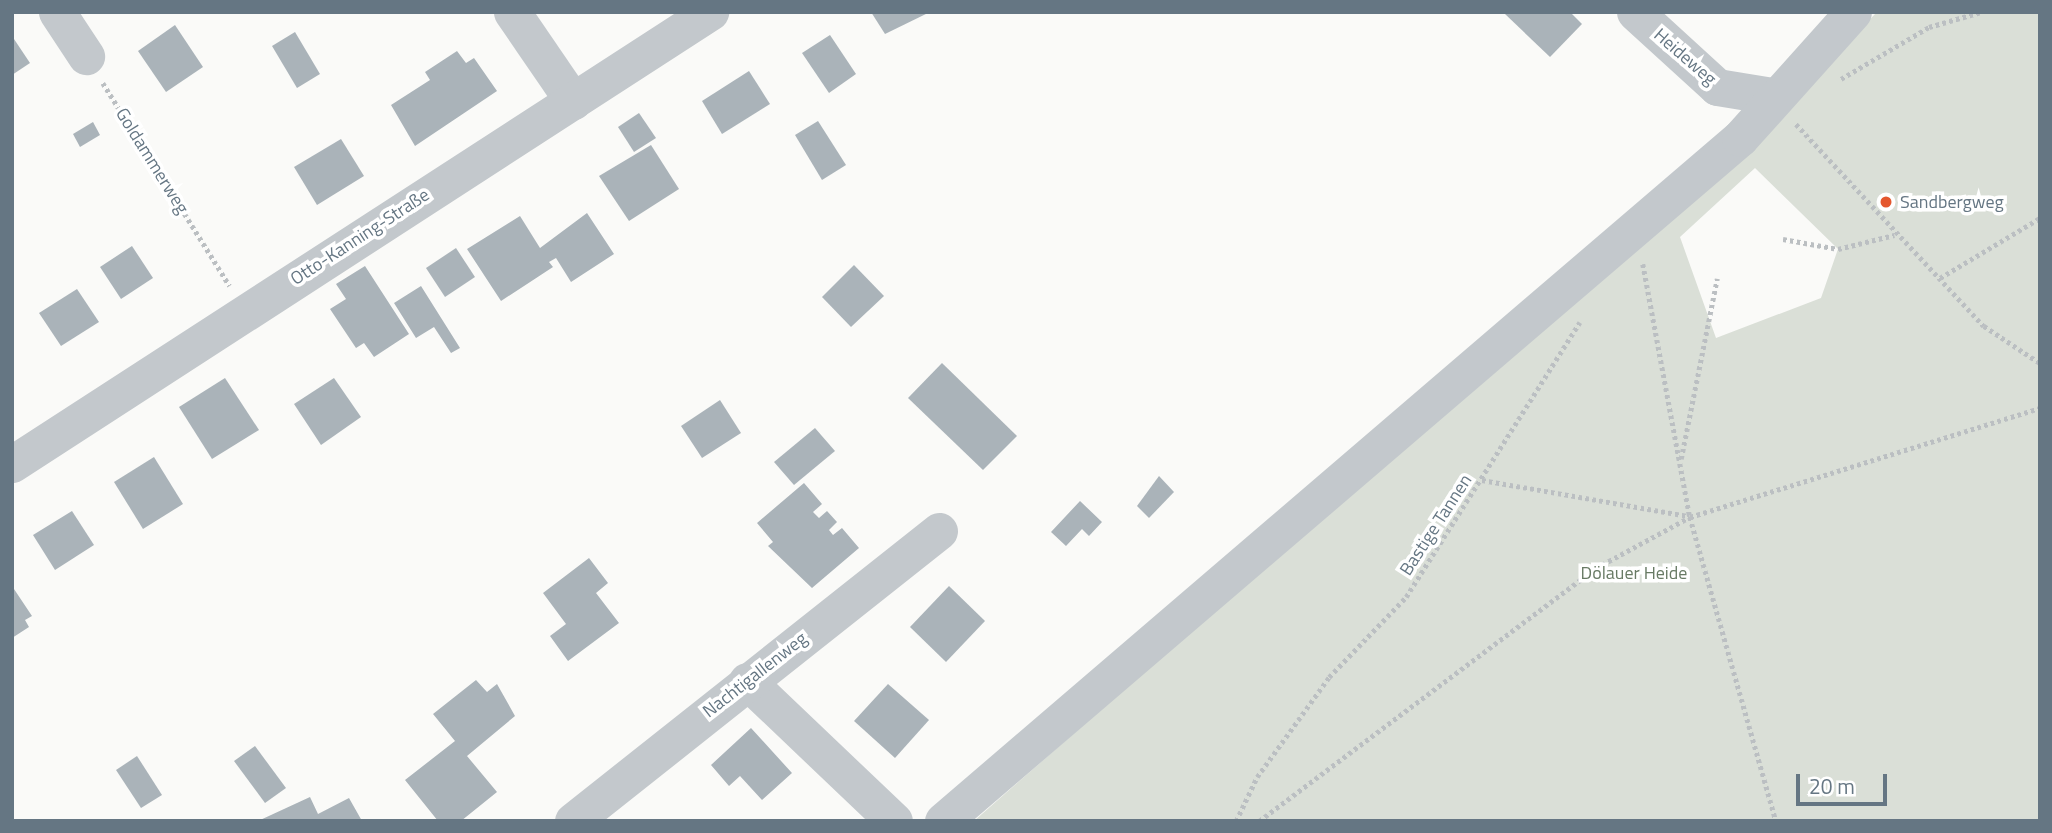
<!DOCTYPE html>
<html>
<head>
<meta charset="utf-8">
<style>
  body { margin:0 }
  #map { position:relative; width:2052px; height:833px; overflow:hidden; background:#fafaf8; font-family:"Titillium Web",sans-serif }
  div>[style] { position:absolute }
  .green>* { inset:0; background:#dadfd7 }
  .building>* { inset:0; background:#aab3b9 }
  .path>* { height:4.5px; margin-top:-2.25px; transform-origin:0; background:repeating-linear-gradient(90deg,#bbbfc2 0 3.5px,transparent 0 7px) }
  .minor>* { height:37px; margin:-18.5px; padding:0 18.5px; transform-origin:18.5px; border-radius:18.5px; background:#c3c8cc }
  .dots>* { width:19px; height:19px; translate:-50% -50%; box-sizing:border-box; border:4px solid #fff; border-radius:50% }
  span { translate:-50% -50%; white-space:nowrap; text-align:center; line-height:1.15; -webkit-text-stroke:7px #fff; paint-order:stroke }
  .street-label { font-size:18px; color:#657683 }
  .poi-label { font-size:18px; color:#657683 }
  .left { translate:0 -50%; text-align:left }
  .park-label { font-size:18px; color:#687a64 }
  .frame { position:absolute; inset:0; border:14px solid #657683; pointer-events:none }
  .scale { position:absolute; left:1796px; top:774px; width:91px; height:32px; box-sizing:border-box; border:4px solid #657683; border-top:0; padding-left:9px; font-size:21px; line-height:24px; white-space:nowrap; color:#657683; -webkit-text-stroke:5px #fff; paint-order:stroke }
</style>
</head>
<body>
<div id="map">
  <div class="green">
    <div style="clip-path:polygon(evenodd,1877px 12px,2040px 12px,2040px 821px,974px 821px,1762px 129px,1877px 12px,1755px 168px,1838px 249px,1821px 298px,1716px 338px,1680px 237px,1755px 168px)"></div>
  </div>
  <div class="building">
    <div style="clip-path:polygon(871px 12px,930px 12px,885px 34px)"></div>
    <div style="clip-path:polygon(1570px 12px,1582px 24px,1550px 57px,1505px 14px)"></div>
    <div style="clip-path:polygon(175px 25px,203px 67px,166px 92px,138px 51px)"></div>
    <div style="clip-path:polygon(295px 32px,320px 74px,297px 88px,272px 46px)"></div>
    <div style="clip-path:polygon(830px 35px,856px 74px,829px 93px,802px 53px)"></div>
    <div style="clip-path:polygon(12px 36px,30px 63px,12px 75px)"></div>
    <div style="clip-path:polygon(457px 51px,466px 63px,474px 58px,497px 91px,415px 146px,391px 105px,430px 80px,425px 72px)"></div>
    <div style="clip-path:polygon(749px 71px,770px 104px,722px 134px,702px 101px)"></div>
    <div style="clip-path:polygon(639px 113px,656px 138px,634px 152px,618px 127px)"></div>
    <div style="clip-path:polygon(818px 121px,846px 165px,822px 180px,795px 135px)"></div>
    <div style="clip-path:polygon(93px 122px,100px 135px,80px 147px,73px 134px)"></div>
    <div style="clip-path:polygon(341px 139px,364px 176px,317px 205px,294px 167px)"></div>
    <div style="clip-path:polygon(651px 145px,679px 189px,629px 221px,599px 176px)"></div>
    <div style="clip-path:polygon(587px 213px,614px 254px,571px 282px,556px 258px,549px 262px,553px 267px,501px 301px,467px 249px,520px 216px,540px 248px)"></div>
    <div style="clip-path:polygon(132px 246px,153px 278px,121px 299px,100px 267px)"></div>
    <div style="clip-path:polygon(456px 248px,475px 277px,445px 297px,426px 268px)"></div>
    <div style="clip-path:polygon(854px 265px,884px 296px,851px 327px,822px 297px)"></div>
    <div style="clip-path:polygon(365px 266px,409px 334px,374px 357px,364px 343px,356px 348px,330px 309px,346px 299px,336px 284px)"></div>
    <div style="clip-path:polygon(421px 286px,460px 348px,451px 353px,434px 327px,416px 338px,394px 303px)"></div>
    <div style="clip-path:polygon(77px 289px,99px 322px,61px 346px,39px 313px)"></div>
    <div style="clip-path:polygon(942px 363px,1017px 436px,983px 470px,908px 398px)"></div>
    <div style="clip-path:polygon(225px 378px,259px 430px,212px 459px,179px 407px)"></div>
    <div style="clip-path:polygon(334px 378px,361px 417px,321px 445px,294px 404px)"></div>
    <div style="clip-path:polygon(720px 400px,741px 433px,702px 458px,681px 426px)"></div>
    <div style="clip-path:polygon(815px 428px,835px 451px,794px 485px,774px 462px)"></div>
    <div style="clip-path:polygon(154px 457px,183px 504px,143px 529px,114px 482px)"></div>
    <div style="clip-path:polygon(1159px 476px,1174px 492px,1149px 518px,1137px 506px)"></div>
    <div style="clip-path:polygon(804px 483px,822px 504px,813px 512px,819px 518px,827px 511px,837px 522px,829px 530px,833px 535px,842px 528px,859px 548px,812px 588px,768px 546px,773px 542px,757px 523px)"></div>
    <div style="clip-path:polygon(1080px 501px,1102px 522px,1089px 536px,1082px 529px,1066px 546px,1051px 532px)"></div>
    <div style="clip-path:polygon(72px 511px,94px 545px,55px 570px,33px 535px)"></div>
    <div style="clip-path:polygon(589px 558px,608px 583px,596px 593px,619px 623px,568px 661px,550px 636px,566px 624px,543px 593px)"></div>
    <div style="clip-path:polygon(12px 586px,32px 616px,25px 620px,29px 627px,12px 638px)"></div>
    <div style="clip-path:polygon(949px 586px,985px 621px,946px 662px,910px 627px)"></div>
    <div style="clip-path:polygon(476px 680px,487px 692px,497px 684px,515px 716px,467px 756px,497px 792px,461px 821px,438px 821px,405px 780px,455px 741px,433px 714px)"></div>
    <div style="clip-path:polygon(888px 684px,929px 720px,895px 758px,854px 721px)"></div>
    <div style="clip-path:polygon(751px 728px,792px 773px,762px 800px,740px 776px,729px 786px,711px 765px)"></div>
    <div style="clip-path:polygon(255px 746px,286px 788px,265px 803px,234px 761px)"></div>
    <div style="clip-path:polygon(137px 756px,162px 795px,141px 808px,116px 770px)"></div>
    <div style="clip-path:polygon(310px 797px,318px 814px,349px 798px,362px 821px,258px 821px)"></div>
  </div>
  <div class="path">
    <div style="left:1841px;top:79px;width:102px;rotate:-30.6deg"></div>
    <div style="left:1929px;top:27px;width:54px;rotate:-16.1deg"></div>
    <div style="left:103px;top:83px;width:239px;rotate:58deg"></div>
    <div style="left:1796px;top:124px;width:276px;rotate:47.1deg"></div>
    <div style="left:1984px;top:326px;width:67px;rotate:33.5deg"></div>
    <div style="left:1783px;top:239px;width:56px;rotate:10.3deg"></div>
    <div style="left:1838px;top:249px;width:58px;rotate:-14deg"></div>
    <div style="left:1643px;top:264px;width:257px;rotate:79.5deg"></div>
    <div style="left:1690px;top:517px;width:316px;rotate:74.2deg"></div>
    <div style="left:1940px;top:278px;width:117px;rotate:-31deg"></div>
    <div style="left:1681px;top:459px;width:184px;rotate:-78.7deg"></div>
    <div style="left:1482px;top:480px;width:209px;rotate:9.9deg"></div>
    <div style="left:1236px;top:821px;width:49px;rotate:-64.5deg"></div>
    <div style="left:1257px;top:777px;width:123px;rotate:-54.2deg"></div>
    <div style="left:1329px;top:677px;width:111px;rotate:-46.1deg"></div>
    <div style="left:1406px;top:597px;width:325px;rotate:-57.7deg"></div>
    <div style="left:1259px;top:821px;width:421px;rotate:-36.9deg"></div>
    <div style="left:1596px;top:568px;width:107px;rotate:-28.5deg"></div>
    <div style="left:1690px;top:517px;width:367px;rotate:-17.3deg"></div>
  </div>
  <div class="minor">
    <div style="left:57px;top:12px;width:53px;rotate:56.6deg"></div>
    <div style="left:512px;top:12px;width:108px;rotate:55.6deg"></div>
    <div style="left:1635px;top:12px;width:111px;rotate:42.4deg"></div>
    <div style="left:1717px;top:87px;width:56px;rotate:9.3deg"></div>
    <div style="left:12px;top:464px;width:832px;rotate:-32.93deg"></div>
    <div style="left:747px;top:681px;width:203px;rotate:43.6deg"></div>
    <div style="left:573px;top:821px;width:467px;rotate:-38.4deg"></div>
    <div style="left:943px;top:821px;width:1050px;rotate:-40.6deg"></div>
    <div style="left:1740px;top:138px;width:169px;rotate:-48.1deg"></div>
  </div>
  <div class="dots">
    <div style="left:1886px;top:202px;background:#e4572e"></div>
  </div>
  <div class="street-label">
    <span style="left:1685px;top:57px;rotate:41deg">Heideweg</span>
    <span style="left:152px;top:161px;rotate:58deg">Goldammerweg</span>
    <span style="left:360px;top:237px;rotate:-33deg">Otto-Kanning-Straße</span>
    <span style="left:1436px;top:525px;rotate:-57deg">Bastige Tannen</span>
    <span style="left:755px;top:675px;rotate:-38deg">Nachtigallenweg</span>
  </div>
  <div class="poi-label">
    <span class="left" style="left:1900px;top:202px">Sandbergweg</span>
  </div>
  <div class="park-label">
    <span style="left:1634px;top:573px">Dölauer Heide</span>
  </div>
  <div class="frame"></div>
  <div class="scale">20 m</div>
</div>
</body>
</html>
